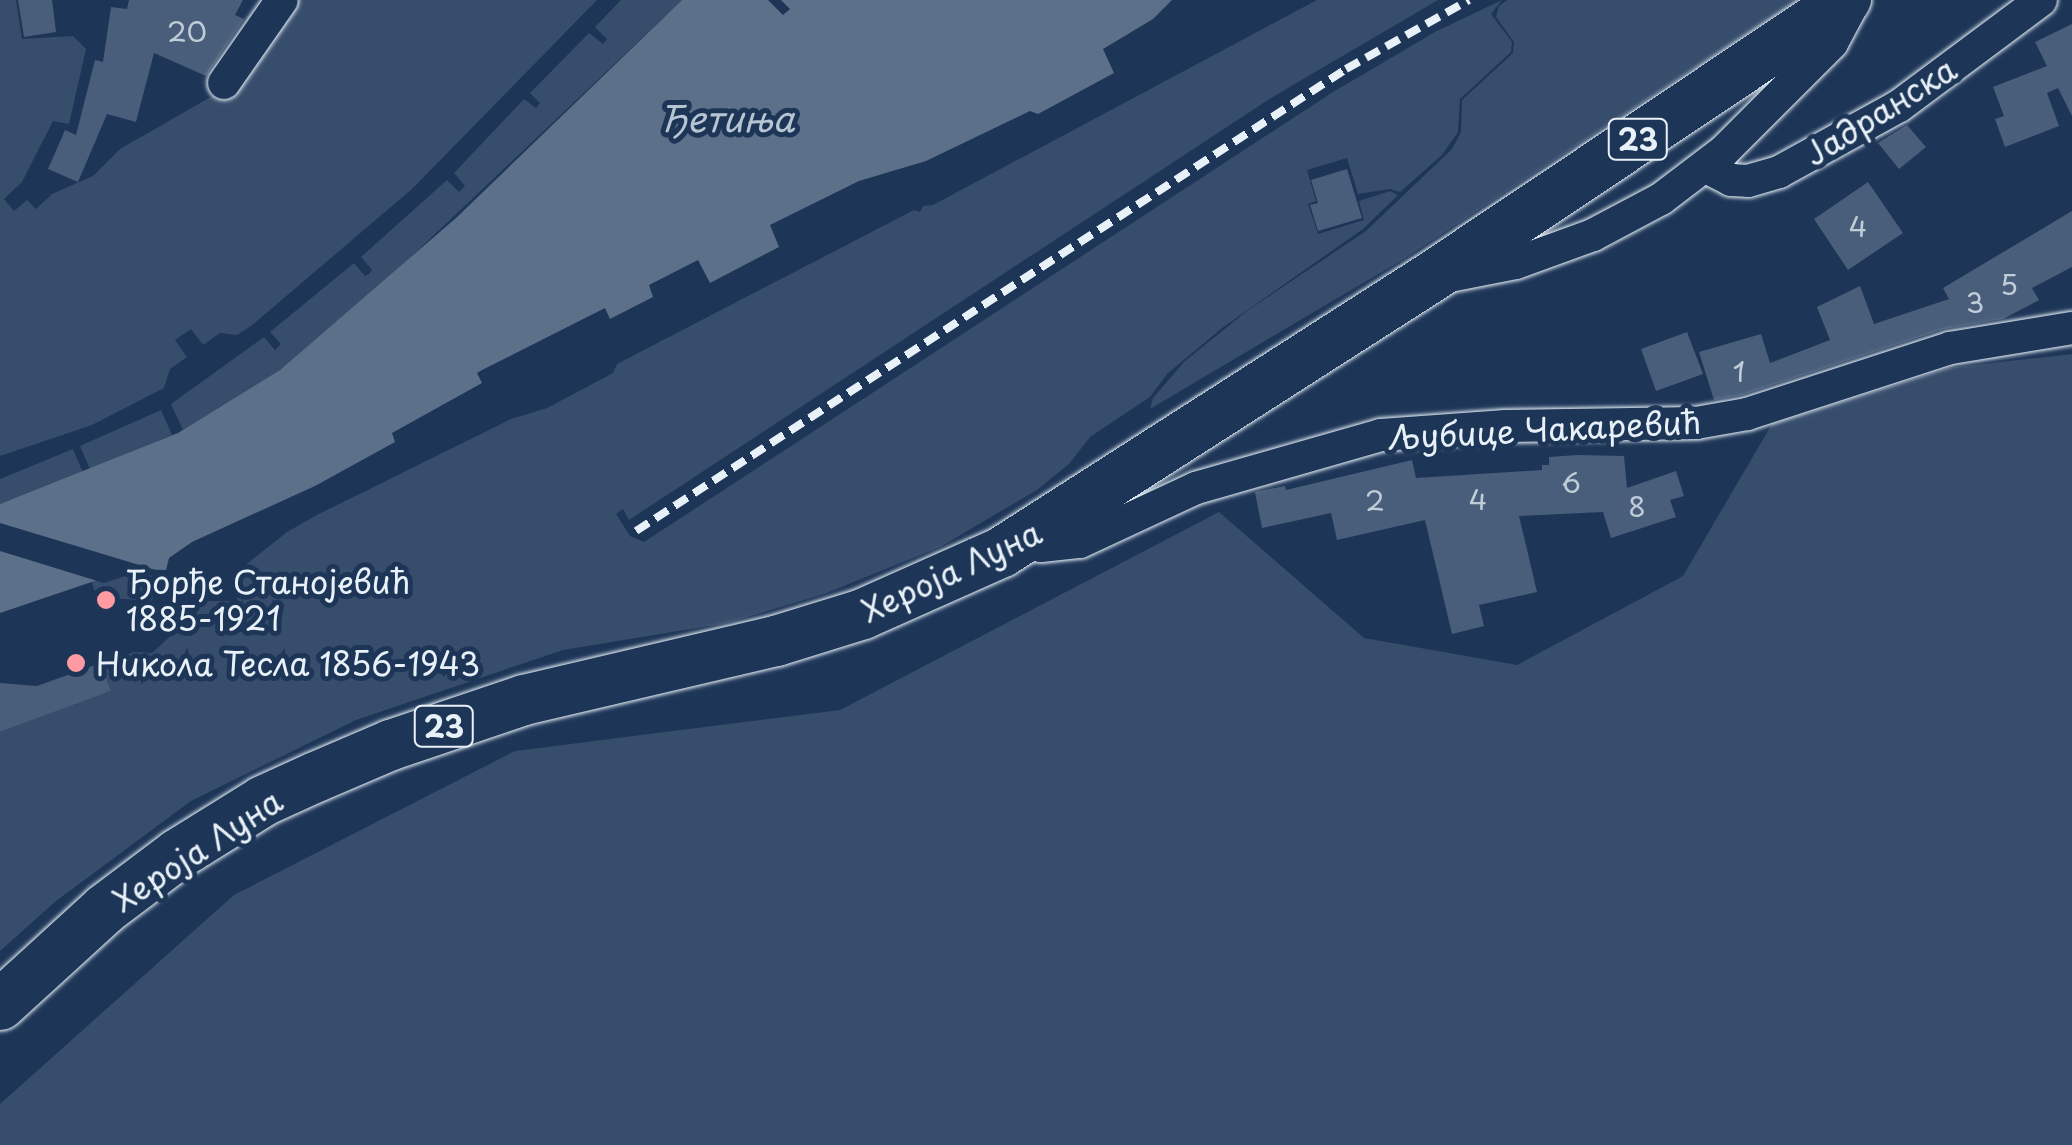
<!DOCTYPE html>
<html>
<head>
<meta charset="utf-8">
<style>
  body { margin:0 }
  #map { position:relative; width:2072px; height:1145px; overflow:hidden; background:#1d3557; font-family:"Playpen Sans",sans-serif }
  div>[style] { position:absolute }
  .green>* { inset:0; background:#374d6c }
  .water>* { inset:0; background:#5d7089 }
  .pier>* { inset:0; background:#1d3557 }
  .building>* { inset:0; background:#495e7a }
  .roads { filter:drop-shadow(0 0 2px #e8f1f8) drop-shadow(0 0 2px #e8f1f8) }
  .minor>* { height:32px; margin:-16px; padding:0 16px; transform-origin:16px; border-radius:16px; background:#1d3557 }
  .primary>* { height:50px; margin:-25px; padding:0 25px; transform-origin:25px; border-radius:25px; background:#1d3557 }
  .rail>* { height:8px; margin-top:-4px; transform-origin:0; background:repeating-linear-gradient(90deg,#e8f1f8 0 15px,transparent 0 23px) }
  .dots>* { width:28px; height:28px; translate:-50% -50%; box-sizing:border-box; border:5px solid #1d3557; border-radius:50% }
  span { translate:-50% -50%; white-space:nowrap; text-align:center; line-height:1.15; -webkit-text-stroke:10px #1d3557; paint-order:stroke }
  .number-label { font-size:28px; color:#c0ccd8 }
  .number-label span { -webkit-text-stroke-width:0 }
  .shield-label span { padding:2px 8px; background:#1d3557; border:2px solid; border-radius:8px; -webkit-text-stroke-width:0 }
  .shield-label { font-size:30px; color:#e8f1f8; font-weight:700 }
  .street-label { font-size:32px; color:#e8f1f8 }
  .poi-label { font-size:32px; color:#e8f1f8 }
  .left { translate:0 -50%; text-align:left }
  .water-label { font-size:35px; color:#b7c4d1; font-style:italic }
</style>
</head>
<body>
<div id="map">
  <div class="green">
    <div style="clip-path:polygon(0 0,16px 0,22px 39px,73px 36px,86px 49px,69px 124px,53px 121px,22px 182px,4px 199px,14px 211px,27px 200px,36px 209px,52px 194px,93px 176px,120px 149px,221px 91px,294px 0,597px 0,412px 189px,251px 326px,237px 335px,220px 333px,203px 345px,191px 329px,175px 340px,187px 357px,170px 369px,164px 388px,92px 425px,0 456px)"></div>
    <div style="clip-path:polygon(621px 0,682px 0,395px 272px,280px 370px,183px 430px,171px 404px,264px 337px,275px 350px,281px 344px,270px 332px,354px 263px,365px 276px,369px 274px,372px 270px,361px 257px,447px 180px,459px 192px,465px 186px,454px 173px,524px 99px,536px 108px,540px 103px,530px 93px,589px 33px,603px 44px,607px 39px,595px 27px)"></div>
    <div style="clip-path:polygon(1317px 0,1438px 0,1271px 98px,629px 520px,623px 509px,616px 514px,630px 536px,644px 542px,1333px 92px,1435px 32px,1502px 0,1491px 14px,1512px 42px,1511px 52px,1460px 99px,1458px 132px,1442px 155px,1400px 192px,1390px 189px,1358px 194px,1347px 158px,1307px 170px,1316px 201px,1308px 204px,1318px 234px,1364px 220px,1359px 201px,1390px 191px,1398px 195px,1363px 229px,1222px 328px,1167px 374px,1150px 397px,1090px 437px,1069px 464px,1037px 490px,940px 547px,824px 594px,727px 623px,563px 650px,356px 720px,191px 801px,56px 901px,0 951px,0 732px,111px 691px,102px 665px,134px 652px,152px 653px,198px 611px,202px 601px,237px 601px,238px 571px,287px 532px,317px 515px,511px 419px,547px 408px,613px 373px,617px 364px,914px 210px,920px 212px,923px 206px,933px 205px)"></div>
    <div style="clip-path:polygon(1507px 0,1798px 0,1402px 260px,1150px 409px,1153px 398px,1185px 361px,1247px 311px,1366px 231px,1452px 149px,1461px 132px,1462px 100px,1513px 53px,1514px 42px,1496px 17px,1499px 6px)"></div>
    <div style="clip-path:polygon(2072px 354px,2072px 1145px,0 1145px,0 1104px,234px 895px,515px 751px,840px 710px,1219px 512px,1364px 638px,1517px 665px,1683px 576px,1772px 424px,1949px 368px)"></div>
    <div style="clip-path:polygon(161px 410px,172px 435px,90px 469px,80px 446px)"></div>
    <div style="clip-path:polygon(73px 449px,83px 473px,0 504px,0 479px)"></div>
    <div style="clip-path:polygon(130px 569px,159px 571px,152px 601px,111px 598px,94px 590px,92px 582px)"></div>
  </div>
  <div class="water">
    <div style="clip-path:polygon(682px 0,768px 0,783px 15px,790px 9px,781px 0,1172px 0,1153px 19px,1103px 49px,1114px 73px,1038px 114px,1030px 111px,926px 161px,859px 181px,770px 225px,779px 247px,710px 283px,698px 260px,649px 285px,653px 297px,610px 319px,605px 308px,482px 370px,477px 373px,482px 383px,392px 433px,395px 442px,315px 486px,192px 542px,169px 558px,166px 570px,130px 569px,0 613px,0 504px,178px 433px,280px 370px,456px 218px)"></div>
  </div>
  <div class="pier">
    <div style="clip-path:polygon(0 523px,136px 564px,159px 571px,158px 576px,131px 574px,104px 583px,0 551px)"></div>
  </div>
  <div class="building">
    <div style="clip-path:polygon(18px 0,52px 0,56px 32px,24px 37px)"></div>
    <div style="clip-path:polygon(129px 0,243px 0,235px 15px,244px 19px,206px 76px,154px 53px,136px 122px,107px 114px,78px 182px,48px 169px,65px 130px,76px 135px,95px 60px,103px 62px,111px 7px,127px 9px)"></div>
    <div style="clip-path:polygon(2072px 24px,2072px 116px,2058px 88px,2047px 93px,2059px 126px,2005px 147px,1995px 119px,2004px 116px,1993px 87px,2047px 66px,2035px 42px)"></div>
    <div style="clip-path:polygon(1907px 125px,1926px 147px,1899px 169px,1878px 143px)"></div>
    <div style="clip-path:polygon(1347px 169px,1362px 218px,1318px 231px,1310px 205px,1318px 203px,1311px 180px)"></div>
    <div style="clip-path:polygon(1868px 182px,1903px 233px,1848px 270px,1814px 219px)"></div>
    <div style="clip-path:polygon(2072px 211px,2072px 267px,2032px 288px,2039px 300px,2003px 319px,1944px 329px,1742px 395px,1714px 400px,1699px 352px,1761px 334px,1770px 363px,1830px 340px,1817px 307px,1860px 286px,1874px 324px,1949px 299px,1943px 288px)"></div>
    <div style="clip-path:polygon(1687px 332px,1703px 374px,1656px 391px,1641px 349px)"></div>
    <div style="clip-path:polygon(1577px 455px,1624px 456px,1627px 488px,1676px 471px,1684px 496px,1670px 500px,1676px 517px,1611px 538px,1603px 512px,1519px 516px,1537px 592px,1479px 605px,1484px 626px,1452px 634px,1425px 520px,1337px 540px,1331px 513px,1262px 528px,1255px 492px,1285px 486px,1286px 490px,1412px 460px,1416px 478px,1542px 470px,1542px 465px,1549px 465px,1549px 457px)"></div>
    <div style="clip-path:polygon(101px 663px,111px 691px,0 732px,0 683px,37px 686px)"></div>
  </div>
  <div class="roads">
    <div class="minor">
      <div style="left:224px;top:83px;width:101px;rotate:-55.1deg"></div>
      <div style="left:1706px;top:167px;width:28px;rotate:27deg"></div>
      <div style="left:1731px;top:180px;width:17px;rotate:3deg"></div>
      <div style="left:1748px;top:181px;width:32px;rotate:-16deg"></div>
      <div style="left:1779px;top:172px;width:137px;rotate:-28.8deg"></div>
      <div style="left:1899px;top:106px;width:177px;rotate:-36.7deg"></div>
      <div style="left:1439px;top:278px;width:78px;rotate:-11deg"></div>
      <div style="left:1516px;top:263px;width:82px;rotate:-20deg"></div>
      <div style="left:1593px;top:235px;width:77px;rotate:-27.9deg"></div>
      <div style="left:1661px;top:199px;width:79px;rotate:-37.3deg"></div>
      <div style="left:1724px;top:151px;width:153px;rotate:-45deg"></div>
      <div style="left:1832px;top:43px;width:49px;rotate:-61.9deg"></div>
      <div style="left:1025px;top:539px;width:17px;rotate:24deg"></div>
      <div style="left:1041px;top:546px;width:39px;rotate:-6deg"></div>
      <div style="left:1080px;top:542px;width:128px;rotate:-25deg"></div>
      <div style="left:1196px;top:488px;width:192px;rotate:-16deg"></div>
      <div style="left:1381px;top:435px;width:125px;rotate:-4.1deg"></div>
      <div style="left:1506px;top:426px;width:190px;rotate:-0.9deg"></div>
      <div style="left:1696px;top:423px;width:52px;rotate:-10deg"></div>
      <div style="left:1747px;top:414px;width:213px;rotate:-18deg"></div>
      <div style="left:1950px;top:348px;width:124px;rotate:-9.3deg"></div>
    </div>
    <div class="primary">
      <div style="left:0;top:1005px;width:142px;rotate:-42.4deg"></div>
      <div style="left:105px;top:909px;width:91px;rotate:-37deg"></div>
      <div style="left:178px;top:854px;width:100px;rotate:-31.9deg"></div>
      <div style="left:263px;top:801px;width:58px;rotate:-24.4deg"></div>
      <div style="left:316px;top:777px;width:82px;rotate:-23.1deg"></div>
      <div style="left:391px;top:745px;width:140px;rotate:-18.7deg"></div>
      <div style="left:524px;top:700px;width:259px;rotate:-13.2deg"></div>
      <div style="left:776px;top:641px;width:91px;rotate:-17.2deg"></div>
      <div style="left:863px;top:614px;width:152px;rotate:-24deg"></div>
      <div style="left:1002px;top:552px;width:508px;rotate:-32.63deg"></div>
      <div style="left:1430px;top:278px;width:500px;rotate:-33.8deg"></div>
    </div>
  </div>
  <div class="rail">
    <div style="left:636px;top:531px;width:847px;rotate:-33.05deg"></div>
    <div style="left:1346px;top:69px;width:141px;rotate:-29.3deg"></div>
  </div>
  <div class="dots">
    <div style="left:106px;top:600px;background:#ff9aa2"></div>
    <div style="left:76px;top:663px;background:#ff9aa2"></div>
  </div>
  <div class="number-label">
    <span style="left:187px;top:31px">20</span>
    <span style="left:1858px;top:226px">4</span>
    <span style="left:2009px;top:284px">5</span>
    <span style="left:1975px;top:302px">3</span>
    <span style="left:1739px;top:371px">1</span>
    <span style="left:1571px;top:482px">6</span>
    <span style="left:1478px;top:499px">4</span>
    <span style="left:1375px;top:500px">2</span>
    <span style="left:1637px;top:506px">8</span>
  </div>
  <div class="shield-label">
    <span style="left:1638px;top:139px">23</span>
    <span style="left:444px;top:726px">23</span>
  </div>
  <div class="street-label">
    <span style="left:1880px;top:111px;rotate:-32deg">Јадранска</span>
    <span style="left:1544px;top:429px;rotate:-3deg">Љубице Чакаревић</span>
    <span style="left:951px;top:571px;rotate:-25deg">Хероја Луна</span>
    <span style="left:197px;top:850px;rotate:-33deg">Хероја Луна</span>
  </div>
  <div class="poi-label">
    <span class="left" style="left:126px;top:600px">Ђорђе Станојевић<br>1885-1921</span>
    <span class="left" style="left:96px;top:663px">Никола Тесла 1856-1943</span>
  </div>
  <div class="water-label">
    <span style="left:727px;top:118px">Ђетиња</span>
  </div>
</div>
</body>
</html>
